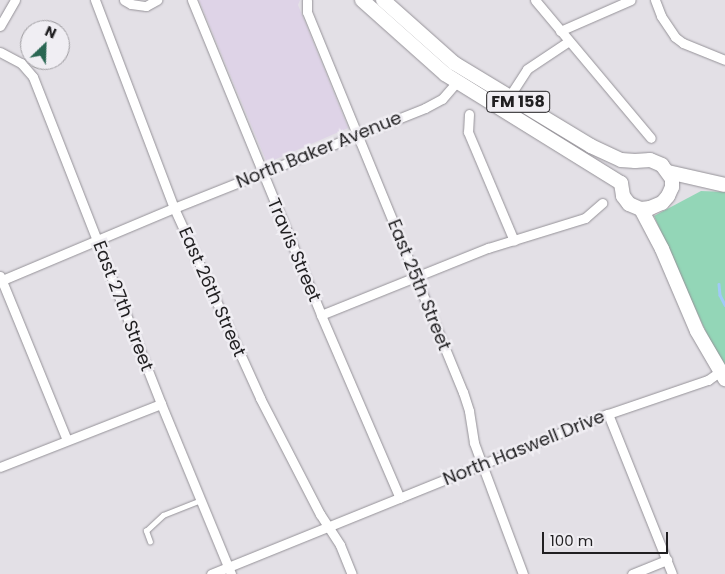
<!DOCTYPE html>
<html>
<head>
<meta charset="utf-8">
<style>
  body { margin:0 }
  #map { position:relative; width:725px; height:574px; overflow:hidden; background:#e3e0e6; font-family:Poppins,sans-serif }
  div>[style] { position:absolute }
  .education>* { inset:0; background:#ded3e7 }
  .green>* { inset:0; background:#93d6b7 }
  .stream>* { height:2.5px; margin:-1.25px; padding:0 1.25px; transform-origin:1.25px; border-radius:1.25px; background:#a0caf7 }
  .roads { filter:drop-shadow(0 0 1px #959298) drop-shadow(0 0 1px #959298) }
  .lane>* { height:4.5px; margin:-2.25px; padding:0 2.25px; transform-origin:2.25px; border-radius:2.25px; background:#fff }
  .street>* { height:9px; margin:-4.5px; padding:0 4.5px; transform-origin:4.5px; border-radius:4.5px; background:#fff }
  .primary>* { height:14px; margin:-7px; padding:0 7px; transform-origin:7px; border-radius:7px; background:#fff }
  span { translate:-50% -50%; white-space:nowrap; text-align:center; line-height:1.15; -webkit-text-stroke:5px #f0eef3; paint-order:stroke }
  .shield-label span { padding:1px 4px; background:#f0eef3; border:1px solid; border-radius:4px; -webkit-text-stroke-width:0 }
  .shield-label { font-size:16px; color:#201f21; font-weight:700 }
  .street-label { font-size:18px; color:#201f21 }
  .north { position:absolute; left:20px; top:20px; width:50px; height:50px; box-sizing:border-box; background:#f0eef3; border:1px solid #9d9b9f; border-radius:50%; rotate:24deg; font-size:14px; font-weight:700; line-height:20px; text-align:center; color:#201f21 }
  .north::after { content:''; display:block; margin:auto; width:18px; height:22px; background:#296652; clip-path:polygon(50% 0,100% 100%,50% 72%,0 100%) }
  .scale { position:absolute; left:542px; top:532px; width:126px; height:22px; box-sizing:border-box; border:2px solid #201f21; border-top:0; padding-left:6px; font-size:15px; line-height:18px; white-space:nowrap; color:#201f21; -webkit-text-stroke:4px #f0eef3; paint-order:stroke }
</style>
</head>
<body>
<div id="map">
  <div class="education">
    <div style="clip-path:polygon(199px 0,300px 0,298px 5px,348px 128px,267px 163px)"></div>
  </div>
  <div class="green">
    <div style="clip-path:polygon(701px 191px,725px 192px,725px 367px,720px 362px,687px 291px,654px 216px)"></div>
  </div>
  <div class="stream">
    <div style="left:719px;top:284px;width:11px;rotate:85deg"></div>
    <div style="left:720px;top:295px;width:11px;rotate:63deg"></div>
  </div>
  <div class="roads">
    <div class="lane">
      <div style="left:150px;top:542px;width:12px;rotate:-110deg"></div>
      <div style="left:146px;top:531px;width:23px;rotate:-43deg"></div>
      <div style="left:163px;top:515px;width:41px;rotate:-21.5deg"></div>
    </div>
    <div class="street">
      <div style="left:95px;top:0;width:222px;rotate:69.2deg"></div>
      <div style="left:174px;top:208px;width:209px;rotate:65.6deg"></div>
      <div style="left:260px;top:398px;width:131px;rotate:62.7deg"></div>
      <div style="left:320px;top:514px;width:37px;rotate:57deg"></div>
      <div style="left:340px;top:545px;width:31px;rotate:68deg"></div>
      <div style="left:124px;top:0;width:8px;rotate:30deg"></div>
      <div style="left:131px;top:4px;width:15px;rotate:8deg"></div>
      <div style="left:146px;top:6px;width:13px;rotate:-29deg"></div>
      <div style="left:192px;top:0;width:340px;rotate:67.7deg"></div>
      <div style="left:321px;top:315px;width:199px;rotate:66.7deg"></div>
      <div style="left:307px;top:0;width:12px;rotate:90deg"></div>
      <div style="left:307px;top:12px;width:411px;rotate:67.7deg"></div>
      <div style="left:463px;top:392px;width:20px;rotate:72deg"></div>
      <div style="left:469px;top:411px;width:32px;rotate:81deg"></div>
      <div style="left:474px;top:443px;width:140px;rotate:69.5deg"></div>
      <div style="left:535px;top:0;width:180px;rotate:50deg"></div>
      <div style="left:655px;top:0;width:17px;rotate:69deg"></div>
      <div style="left:661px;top:16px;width:25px;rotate:56deg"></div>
      <div style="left:675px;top:37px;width:10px;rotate:37deg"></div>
      <div style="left:683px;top:43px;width:45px;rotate:22deg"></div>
      <div style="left:0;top:26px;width:30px;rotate:-60deg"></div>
      <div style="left:560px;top:31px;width:77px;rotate:-23.6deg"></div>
      <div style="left:0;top:52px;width:24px;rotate:28deg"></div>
      <div style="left:21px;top:63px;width:18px;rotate:49deg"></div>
      <div style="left:33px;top:77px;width:351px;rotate:68.6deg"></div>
      <div style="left:161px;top:404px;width:184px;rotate:67.6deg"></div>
      <div style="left:509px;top:97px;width:33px;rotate:-57deg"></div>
      <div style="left:527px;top:69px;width:50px;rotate:-33.7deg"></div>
      <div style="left:469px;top:114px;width:18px;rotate:93deg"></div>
      <div style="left:468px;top:132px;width:118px;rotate:67.1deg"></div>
      <div style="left:0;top:276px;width:177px;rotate:67.8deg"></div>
      <div style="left:0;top:281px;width:189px;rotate:-22.8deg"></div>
      <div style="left:174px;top:208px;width:270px;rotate:-21.7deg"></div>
      <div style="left:425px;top:108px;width:19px;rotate:-28deg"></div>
      <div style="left:442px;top:99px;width:23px;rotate:-49deg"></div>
      <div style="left:321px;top:315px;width:180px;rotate:-21.9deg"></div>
      <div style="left:488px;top:248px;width:102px;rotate:-17.2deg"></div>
      <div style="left:585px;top:218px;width:23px;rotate:-41deg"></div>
      <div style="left:608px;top:414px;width:172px;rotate:68.2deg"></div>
      <div style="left:0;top:467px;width:173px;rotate:-21.4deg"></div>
      <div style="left:211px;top:574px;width:428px;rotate:-22deg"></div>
      <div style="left:608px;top:414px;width:106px;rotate:-18.8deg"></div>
      <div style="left:708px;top:380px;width:14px;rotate:-36deg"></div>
      <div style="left:632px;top:574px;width:38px;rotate:-22deg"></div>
    </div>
    <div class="primary">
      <div style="left:362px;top:0;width:111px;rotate:41.7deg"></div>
      <div style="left:445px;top:74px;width:207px;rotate:31.8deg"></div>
      <div style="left:621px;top:183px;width:13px;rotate:81deg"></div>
      <div style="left:623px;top:196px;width:10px;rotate:53deg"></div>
      <div style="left:629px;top:204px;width:13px;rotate:23deg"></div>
      <div style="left:641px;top:209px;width:9px;rotate:-6deg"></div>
      <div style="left:650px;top:208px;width:13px;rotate:-23deg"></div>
      <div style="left:662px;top:203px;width:9px;rotate:-49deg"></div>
      <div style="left:668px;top:196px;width:10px;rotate:-66deg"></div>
      <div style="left:672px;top:187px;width:8px;rotate:-90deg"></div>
      <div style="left:672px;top:179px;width:17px;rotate:-126deg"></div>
      <div style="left:662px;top:165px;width:13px;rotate:-157deg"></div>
      <div style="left:650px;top:160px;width:15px;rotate:176deg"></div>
      <div style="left:635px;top:161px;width:14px;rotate:-176deg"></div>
      <div style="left:621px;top:160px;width:33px;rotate:-155deg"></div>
      <div style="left:591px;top:146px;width:160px;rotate:-148.8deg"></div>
      <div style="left:454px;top:63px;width:95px;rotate:-138.4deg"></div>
      <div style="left:668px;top:172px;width:58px;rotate:12.8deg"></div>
      <div style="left:641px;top:209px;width:45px;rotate:62.3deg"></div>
      <div style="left:662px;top:249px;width:89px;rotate:66.9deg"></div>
      <div style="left:697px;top:331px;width:56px;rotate:59.7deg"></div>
    </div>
  </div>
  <div class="shield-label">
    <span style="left:518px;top:102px">FM 158</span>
  </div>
  <div class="street-label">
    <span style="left:319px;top:150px;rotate:-22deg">North Baker Avenue</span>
    <span style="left:294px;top:250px;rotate:67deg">Travis Street</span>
    <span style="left:419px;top:285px;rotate:68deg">East 25th Street</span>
    <span style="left:212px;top:292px;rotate:66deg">East 26th Street</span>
    <span style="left:123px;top:306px;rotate:69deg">East 27th Street</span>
    <span style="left:524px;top:448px;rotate:-22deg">North Haswell Drive</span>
  </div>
  <div class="north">N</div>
  <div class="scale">100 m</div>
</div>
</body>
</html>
